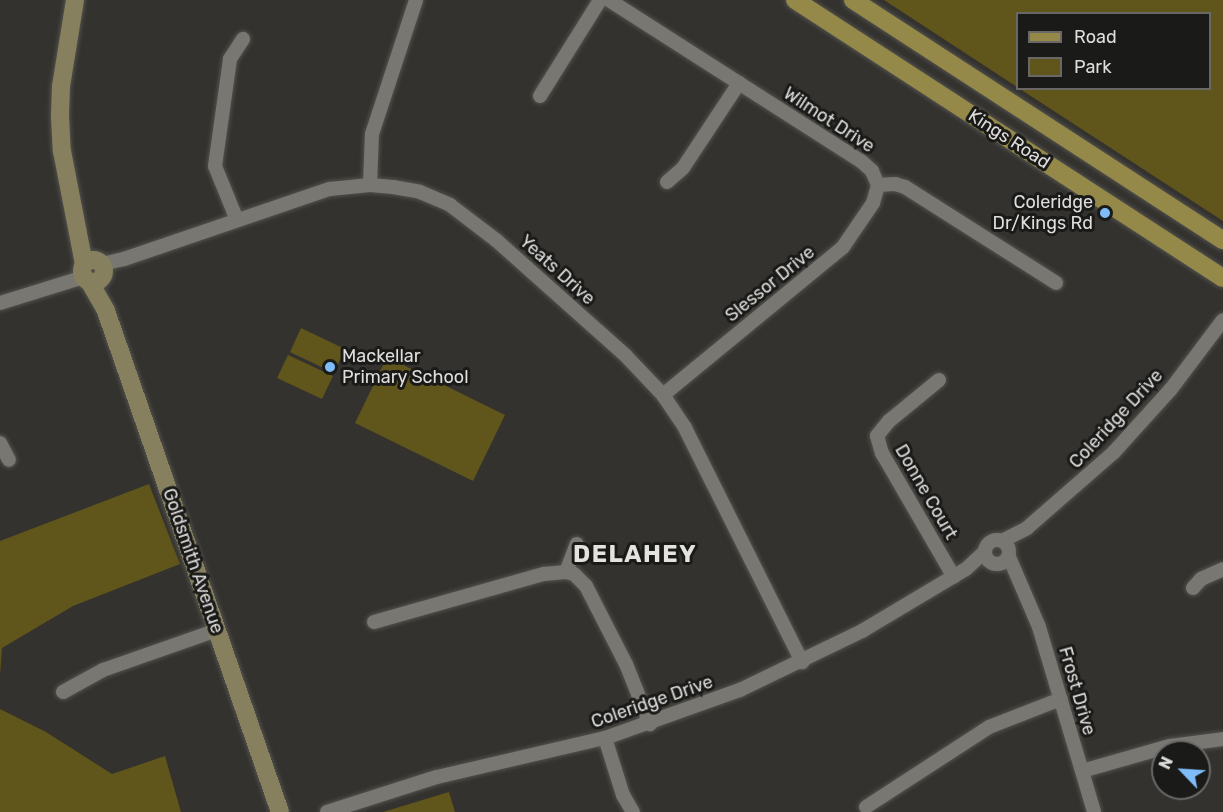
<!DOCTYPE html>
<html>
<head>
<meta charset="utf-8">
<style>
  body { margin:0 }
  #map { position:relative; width:1223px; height:812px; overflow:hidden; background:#33322e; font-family:Rubik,sans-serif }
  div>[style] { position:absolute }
  .green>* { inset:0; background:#60551a }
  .roads { filter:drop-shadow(0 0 2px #52514d) drop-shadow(0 0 2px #52514d) }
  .street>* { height:14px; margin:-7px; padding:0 7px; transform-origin:7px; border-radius:7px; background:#787772 }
  .street>.ring { margin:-7px; padding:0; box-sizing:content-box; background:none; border:14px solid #787772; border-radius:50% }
  .secondary>* { height:18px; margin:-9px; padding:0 9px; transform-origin:9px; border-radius:9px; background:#86805e }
  .secondary>.ring { margin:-9px; padding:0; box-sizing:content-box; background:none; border:18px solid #86805e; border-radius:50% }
  .primary>* { height:18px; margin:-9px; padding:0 9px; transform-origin:9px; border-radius:9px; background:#948949 }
  .dots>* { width:16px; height:16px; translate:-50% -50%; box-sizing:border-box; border:3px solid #1a1a18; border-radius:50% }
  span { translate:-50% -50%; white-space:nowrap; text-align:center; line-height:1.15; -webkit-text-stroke:6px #1a1a18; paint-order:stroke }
  .street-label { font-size:18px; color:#dfdedc }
  .poi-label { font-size:18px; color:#dfdedc }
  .right { translate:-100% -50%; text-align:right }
  .left { translate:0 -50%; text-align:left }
  .district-label { font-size:24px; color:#e4e3dd; font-weight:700; letter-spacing:1.5px }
  .legend { position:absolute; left:1016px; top:12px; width:195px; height:78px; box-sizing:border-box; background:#1a1a18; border:2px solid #696866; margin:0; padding:8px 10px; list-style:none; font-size:18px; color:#dfdedc }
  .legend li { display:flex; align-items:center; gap:12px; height:30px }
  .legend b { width:30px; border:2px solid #696866 }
  .north { position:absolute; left:1151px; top:740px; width:60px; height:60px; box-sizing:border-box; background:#1a1a18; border:2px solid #696866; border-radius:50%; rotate:295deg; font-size:16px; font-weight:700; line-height:24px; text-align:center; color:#dfdedc }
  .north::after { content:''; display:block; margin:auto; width:21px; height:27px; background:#7fbdfa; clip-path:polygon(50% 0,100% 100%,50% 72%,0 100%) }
</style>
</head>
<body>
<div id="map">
  <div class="green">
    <div style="clip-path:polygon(884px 0,1223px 0,1223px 221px,1020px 89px,1210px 88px,1210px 14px,1018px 14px,1017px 87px)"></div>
    <div style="clip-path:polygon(301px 328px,345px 349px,334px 373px,290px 352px)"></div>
    <div style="clip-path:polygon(288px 355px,333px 376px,322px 399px,277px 378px)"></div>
    <div style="clip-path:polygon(387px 357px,505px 415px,473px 481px,355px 423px)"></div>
    <div style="clip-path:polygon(149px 484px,180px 564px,73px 606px,2px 648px,0 676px,0 541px)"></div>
    <div style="clip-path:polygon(0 709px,46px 732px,112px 774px,165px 756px,181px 812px,0 812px)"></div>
    <div style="clip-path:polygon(449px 792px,455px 812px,383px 812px)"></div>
  </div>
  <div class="roads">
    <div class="street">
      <div style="left:609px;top:0;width:299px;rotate:32.6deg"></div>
      <div style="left:861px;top:161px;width:15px;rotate:42deg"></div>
      <div style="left:872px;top:171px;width:15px;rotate:67deg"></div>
      <div style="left:878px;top:185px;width:17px;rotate:-3deg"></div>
      <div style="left:895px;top:184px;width:10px;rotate:17deg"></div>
      <div style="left:905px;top:187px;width:179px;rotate:32.4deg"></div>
      <div style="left:540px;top:96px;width:113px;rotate:-58deg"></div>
      <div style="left:667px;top:182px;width:21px;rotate:-41deg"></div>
      <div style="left:683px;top:168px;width:102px;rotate:-56.6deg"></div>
      <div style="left:370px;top:185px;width:51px;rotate:-87.8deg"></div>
      <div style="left:372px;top:134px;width:141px;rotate:-71.8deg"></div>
      <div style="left:237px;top:220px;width:58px;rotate:-112.2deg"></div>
      <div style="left:215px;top:166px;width:108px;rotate:-82deg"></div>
      <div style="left:230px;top:59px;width:24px;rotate:-57deg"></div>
      <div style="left:102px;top:264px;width:23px;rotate:-13deg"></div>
      <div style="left:124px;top:259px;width:218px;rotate:-18.8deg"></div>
      <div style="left:330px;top:189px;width:40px;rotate:-5.7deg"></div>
      <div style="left:370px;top:185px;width:23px;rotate:5deg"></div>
      <div style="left:393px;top:187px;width:27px;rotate:10deg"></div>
      <div style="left:420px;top:192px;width:33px;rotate:23deg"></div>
      <div style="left:450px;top:205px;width:58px;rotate:37.3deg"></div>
      <div style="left:496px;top:240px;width:174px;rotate:41.7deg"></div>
      <div style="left:626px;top:356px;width:54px;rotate:46.5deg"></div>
      <div style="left:663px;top:395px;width:40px;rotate:56deg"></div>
      <div style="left:685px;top:428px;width:262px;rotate:63.4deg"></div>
      <div style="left:0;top:303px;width:88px;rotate:-17.2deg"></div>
      <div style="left:939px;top:380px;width:65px;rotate:140.6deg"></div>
      <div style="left:889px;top:421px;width:19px;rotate:129deg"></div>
      <div style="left:877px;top:436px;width:18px;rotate:74deg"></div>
      <div style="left:882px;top:453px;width:143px;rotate:59.9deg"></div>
      <div style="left:663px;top:395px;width:233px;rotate:-39.4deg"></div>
      <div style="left:843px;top:247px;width:53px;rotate:-55.7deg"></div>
      <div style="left:873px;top:203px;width:19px;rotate:-74deg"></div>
      <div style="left:0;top:443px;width:19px;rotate:62deg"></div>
      <div class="ring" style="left:985px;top:540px;width:10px;height:10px"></div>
      <div style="left:1002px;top:541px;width:28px;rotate:-27deg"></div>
      <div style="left:1027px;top:528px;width:116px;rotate:-41.1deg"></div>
      <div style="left:1114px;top:452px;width:85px;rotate:-47.9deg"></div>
      <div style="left:1171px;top:389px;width:86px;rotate:-53deg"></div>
      <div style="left:1009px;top:557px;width:76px;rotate:66.8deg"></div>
      <div style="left:1039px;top:627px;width:193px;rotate:73.4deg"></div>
      <div style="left:566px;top:572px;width:30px;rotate:-69deg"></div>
      <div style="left:1193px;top:588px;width:12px;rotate:-48deg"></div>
      <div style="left:1201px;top:579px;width:24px;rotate:-24deg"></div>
      <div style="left:374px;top:622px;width:177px;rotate:-15.8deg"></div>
      <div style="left:544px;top:574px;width:22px;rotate:-5deg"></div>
      <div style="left:566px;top:572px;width:8px;rotate:14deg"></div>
      <div style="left:574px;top:574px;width:17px;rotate:45deg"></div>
      <div style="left:586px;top:586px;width:88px;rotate:62.9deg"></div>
      <div style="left:626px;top:664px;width:65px;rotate:68.2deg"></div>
      <div style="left:63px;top:692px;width:46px;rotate:-28.8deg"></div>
      <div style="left:103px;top:670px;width:121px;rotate:-19.3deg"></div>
      <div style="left:605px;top:738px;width:60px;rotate:72.5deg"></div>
      <div style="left:623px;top:795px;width:20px;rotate:60deg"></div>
      <div style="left:1082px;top:771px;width:91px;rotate:-15.9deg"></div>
      <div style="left:1170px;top:746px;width:53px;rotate:-7.5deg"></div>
      <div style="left:866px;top:807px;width:147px;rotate:-33deg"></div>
      <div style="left:989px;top:727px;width:77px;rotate:-21.3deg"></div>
      <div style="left:327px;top:812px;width:115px;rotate:-17.7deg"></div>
      <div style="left:437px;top:777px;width:172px;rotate:-13.1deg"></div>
      <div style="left:605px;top:738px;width:143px;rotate:-19.6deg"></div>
      <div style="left:740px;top:690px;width:136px;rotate:-25.8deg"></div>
      <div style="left:862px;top:631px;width:121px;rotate:-30.8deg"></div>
      <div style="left:966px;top:569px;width:26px;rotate:-43deg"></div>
    </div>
    <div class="secondary">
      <div style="left:75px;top:0;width:87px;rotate:99.2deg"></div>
      <div style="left:61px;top:86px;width:31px;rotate:92deg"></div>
      <div style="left:60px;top:117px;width:34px;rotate:87deg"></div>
      <div style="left:62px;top:151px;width:115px;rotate:79deg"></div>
      <div class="ring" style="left:82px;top:260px;width:4px;height:4px"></div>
      <div style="left:89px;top:281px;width:34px;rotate:60deg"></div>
      <div style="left:106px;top:311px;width:530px;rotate:70.85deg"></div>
    </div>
    <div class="primary">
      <div style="left:795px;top:0;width:510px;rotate:33.01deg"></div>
      <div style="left:853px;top:0;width:441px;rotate:33deg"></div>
    </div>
  </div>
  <div class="dots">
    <div style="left:1105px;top:213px;background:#7fbdfa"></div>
    <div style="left:330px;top:367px;background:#7fbdfa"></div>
  </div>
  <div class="street-label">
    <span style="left:829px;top:120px;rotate:33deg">Wilmot Drive</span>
    <span style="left:1009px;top:139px;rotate:33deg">Kings Road</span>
    <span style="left:557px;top:270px;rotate:42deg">Yeats Drive</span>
    <span style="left:770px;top:284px;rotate:-39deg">Slessor Drive</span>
    <span style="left:1116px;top:419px;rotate:-47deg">Coleridge Drive</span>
    <span style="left:926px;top:492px;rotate:60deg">Donne Court</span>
    <span style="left:193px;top:561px;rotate:71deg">Goldsmith Avenue</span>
    <span style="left:1077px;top:691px;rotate:74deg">Frost Drive</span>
    <span style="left:652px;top:702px;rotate:-19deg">Coleridge Drive</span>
  </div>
  <div class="poi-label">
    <span class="right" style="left:1093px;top:213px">Coleridge<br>Dr/Kings Rd</span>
    <span class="left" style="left:342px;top:367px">Mackellar<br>Primary School</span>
  </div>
  <div class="district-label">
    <span style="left:635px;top:555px">DELAHEY</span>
  </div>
  <ul class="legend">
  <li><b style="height:8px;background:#948949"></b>Road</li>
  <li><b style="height:16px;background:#60551a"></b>Park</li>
  </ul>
  <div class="north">N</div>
</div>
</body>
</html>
